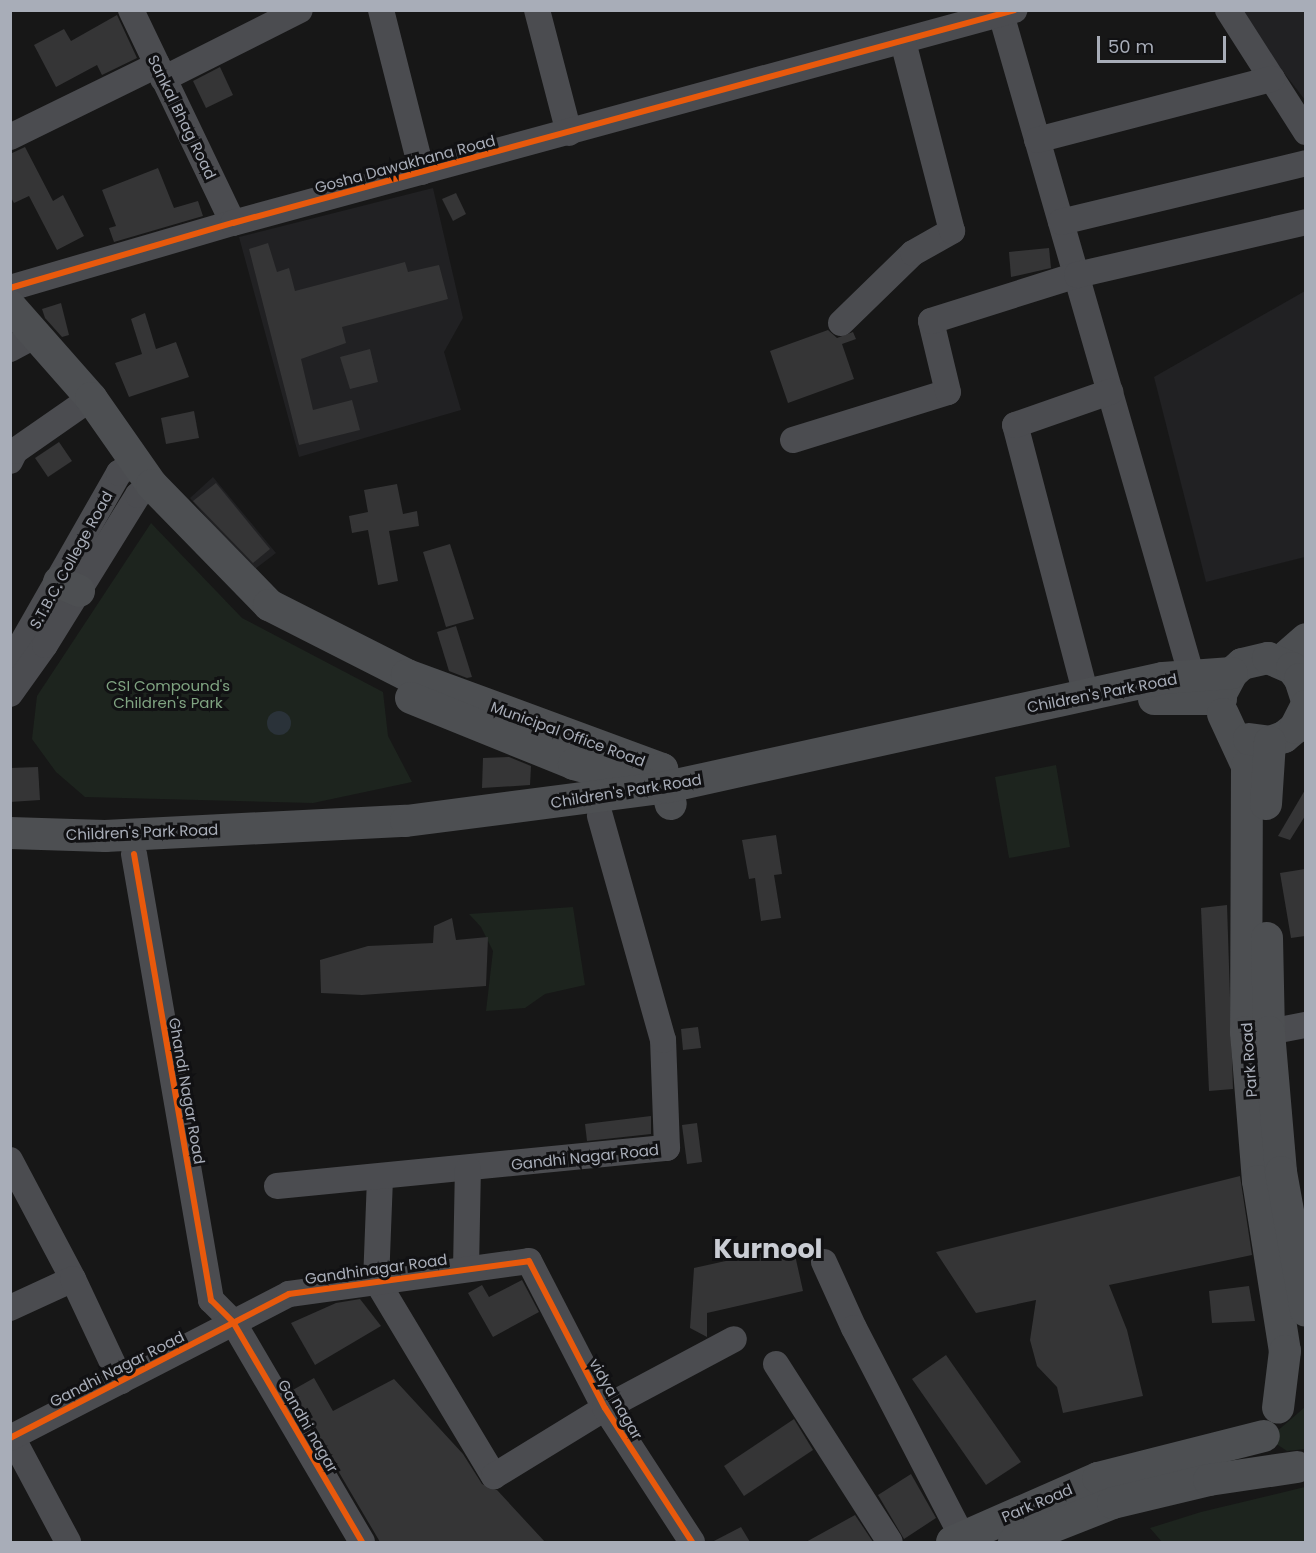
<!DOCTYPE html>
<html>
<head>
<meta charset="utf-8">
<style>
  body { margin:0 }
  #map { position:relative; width:1316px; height:1553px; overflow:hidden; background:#171717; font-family:Poppins,sans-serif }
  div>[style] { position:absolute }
  .built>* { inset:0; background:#212123 }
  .green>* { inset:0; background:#1d241e }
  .water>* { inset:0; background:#2a3239 }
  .round { border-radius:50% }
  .building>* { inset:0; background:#353536 }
  .minor>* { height:26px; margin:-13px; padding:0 13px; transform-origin:13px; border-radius:13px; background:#4b4c50 }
  .major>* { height:32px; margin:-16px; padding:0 16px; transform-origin:16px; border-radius:16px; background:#4d4f52 }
  .cycleway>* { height:6px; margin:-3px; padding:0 3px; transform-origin:3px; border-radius:3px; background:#e8590c }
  span { translate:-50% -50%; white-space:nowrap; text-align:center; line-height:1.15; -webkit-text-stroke:6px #111113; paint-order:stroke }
  .street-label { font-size:15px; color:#a8adb8 }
  .park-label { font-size:15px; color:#7fa381 }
  .town-label { font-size:27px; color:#c9ccd4; font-weight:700 }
  .frame { position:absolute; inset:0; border:12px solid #a8adb8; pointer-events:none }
  .scale { position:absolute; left:1097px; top:36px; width:129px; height:27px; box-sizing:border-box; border:3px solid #a8adb8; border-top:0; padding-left:8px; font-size:18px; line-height:21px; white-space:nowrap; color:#a8adb8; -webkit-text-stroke:4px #111113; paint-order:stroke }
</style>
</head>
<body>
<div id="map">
  <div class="built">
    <div style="clip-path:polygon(1236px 11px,1305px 11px,1305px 100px)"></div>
    <div style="clip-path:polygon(433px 188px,463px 318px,444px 352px,461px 410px,299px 457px,239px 237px)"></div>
    <div style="clip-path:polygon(1305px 291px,1305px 557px,1206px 582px,1154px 377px)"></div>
    <div style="clip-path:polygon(213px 477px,276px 553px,251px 572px,190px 498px)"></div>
  </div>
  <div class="green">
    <div style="clip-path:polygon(151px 523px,242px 618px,383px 692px,388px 736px,412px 782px,313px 803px,85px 797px,56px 772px,32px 739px,37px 696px)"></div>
    <div style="clip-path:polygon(1056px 765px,1070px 847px,1009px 858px,995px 777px)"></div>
    <div style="clip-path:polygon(573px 907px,585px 985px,545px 994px,525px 1008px,486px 1011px,493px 951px,481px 927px,469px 914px)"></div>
    <div style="clip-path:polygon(1305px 1407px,1305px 1449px,1287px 1451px,1275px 1443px,1275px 1433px)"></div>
    <div style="clip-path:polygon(1305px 1487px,1305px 1542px,1162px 1542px,1150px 1528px,1201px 1512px)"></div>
  </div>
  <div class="water">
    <div class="round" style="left:267px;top:711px;width:24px;height:24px"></div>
  </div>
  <div class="building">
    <div style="clip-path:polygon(117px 15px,137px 58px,102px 75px,97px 65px,56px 87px,34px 45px,64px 29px,71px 41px)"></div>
    <div style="clip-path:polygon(220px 67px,233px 95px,206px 108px,193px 81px)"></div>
    <div style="clip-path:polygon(25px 147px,53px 201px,63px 195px,84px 236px,57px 250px,29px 196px,14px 203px,10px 196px,10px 154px)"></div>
    <div style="clip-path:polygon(158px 168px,174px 208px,198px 201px,203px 216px,114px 242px,109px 228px,116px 226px,102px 190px)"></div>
    <div style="clip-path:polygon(456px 193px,466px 214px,453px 221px,442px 199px)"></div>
    <div style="clip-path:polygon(268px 243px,277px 272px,289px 268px,295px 291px,405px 262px,408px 272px,439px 265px,448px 299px,342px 327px,346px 343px,301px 359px,313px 410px,352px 400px,360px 430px,299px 445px,249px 249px)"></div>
    <div style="clip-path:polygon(1049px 248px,1051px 268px,1011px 277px,1009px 252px)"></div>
    <div style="clip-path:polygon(61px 303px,69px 335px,62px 337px,45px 318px,42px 309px)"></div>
    <div style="clip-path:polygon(145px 313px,156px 349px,176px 342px,189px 377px,129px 397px,115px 363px,142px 354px,131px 319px)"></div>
    <div style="clip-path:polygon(828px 330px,837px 338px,853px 332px,856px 339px,842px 344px,854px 379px,788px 403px,770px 351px)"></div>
    <div style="clip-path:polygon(370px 349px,378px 382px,350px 389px,340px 357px)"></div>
    <div style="clip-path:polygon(194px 411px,199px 438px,166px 444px,161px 418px)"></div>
    <div style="clip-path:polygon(59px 442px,72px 461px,48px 477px,35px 458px)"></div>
    <div style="clip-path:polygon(216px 483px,270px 549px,253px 563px,193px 501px)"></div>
    <div style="clip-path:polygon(397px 484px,403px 514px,417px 511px,419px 526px,389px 531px,398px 581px,378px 585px,368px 530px,352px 533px,349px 516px,368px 512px,364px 490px)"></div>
    <div style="clip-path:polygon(450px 544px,474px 619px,446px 627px,423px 552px)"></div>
    <div style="clip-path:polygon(456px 626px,472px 677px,467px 678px,449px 671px,437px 632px)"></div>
    <div style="clip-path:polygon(509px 757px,531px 766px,530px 785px,482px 788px,483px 758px)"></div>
    <div style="clip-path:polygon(38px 767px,40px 800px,10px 802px,10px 768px)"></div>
    <div style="clip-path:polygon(1305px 790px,1305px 816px,1290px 840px,1278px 836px)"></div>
    <div style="clip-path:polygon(776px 835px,782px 874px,774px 875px,781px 918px,761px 921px,755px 878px,749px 879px,742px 840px)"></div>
    <div style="clip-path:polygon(1305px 869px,1305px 936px,1291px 938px,1280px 873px)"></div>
    <div style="clip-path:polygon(1227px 905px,1233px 1089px,1209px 1091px,1201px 908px)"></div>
    <div style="clip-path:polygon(452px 918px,456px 940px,488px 937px,486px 986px,362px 995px,321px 993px,320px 960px,368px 946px,433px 943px,434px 926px)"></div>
    <div style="clip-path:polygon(698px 1027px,701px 1048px,683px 1050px,681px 1029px)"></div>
    <div style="clip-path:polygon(651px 1116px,651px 1134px,587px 1141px,585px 1124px)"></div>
    <div style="clip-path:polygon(697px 1123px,702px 1162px,687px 1164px,682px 1125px)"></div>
    <div style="clip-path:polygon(1240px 1176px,1252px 1255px,1109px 1285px,1127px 1330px,1143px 1396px,1063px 1413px,1057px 1387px,1037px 1366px,1030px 1340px,1036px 1300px,976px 1313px,936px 1252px)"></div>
    <div style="clip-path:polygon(793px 1246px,803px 1291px,707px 1313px,707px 1337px,690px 1328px,694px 1268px)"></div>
    <div style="clip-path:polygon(522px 1280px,539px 1312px,493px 1337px,468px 1293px,482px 1285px,489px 1297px)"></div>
    <div style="clip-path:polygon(1249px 1286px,1255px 1321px,1212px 1323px,1209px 1291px)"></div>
    <div style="clip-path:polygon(360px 1299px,381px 1326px,315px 1365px,291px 1323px,336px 1303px)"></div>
    <div style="clip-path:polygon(946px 1355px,1021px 1462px,986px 1485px,912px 1379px)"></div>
    <div style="clip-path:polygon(314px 1378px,333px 1411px,394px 1379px,463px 1454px,482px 1484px,497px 1490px,545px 1542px,380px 1542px,291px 1391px)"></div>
    <div style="clip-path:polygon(794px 1419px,813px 1450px,744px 1496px,724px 1466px)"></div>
    <div style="clip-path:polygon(911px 1474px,936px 1518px,904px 1539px,878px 1495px)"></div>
    <div style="clip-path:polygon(855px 1515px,873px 1542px,806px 1542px)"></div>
    <div style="clip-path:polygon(741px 1527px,750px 1542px,712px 1542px)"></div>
  </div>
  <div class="minor">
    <div style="left:131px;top:10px;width:236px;rotate:64.4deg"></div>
    <div style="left:381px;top:10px;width:167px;rotate:75.8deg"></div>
    <div style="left:537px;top:10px;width:127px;rotate:75.4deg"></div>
    <div style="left:1228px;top:10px;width:145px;rotate:57.4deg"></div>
    <div style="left:1001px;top:14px;width:690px;rotate:73.93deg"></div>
    <div style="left:163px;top:79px;width:153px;rotate:-26.7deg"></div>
    <div style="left:10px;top:137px;width:164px;rotate:-26.1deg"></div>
    <div style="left:1037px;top:140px;width:243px;rotate:-14.6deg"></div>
    <div style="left:1061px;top:222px;width:252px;rotate:-13.5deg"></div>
    <div style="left:10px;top:288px;width:232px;rotate:-16.3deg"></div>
    <div style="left:233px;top:223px;width:810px;rotate:-15.24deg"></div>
    <div style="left:841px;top:323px;width:100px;rotate:-44.2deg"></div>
    <div style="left:913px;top:253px;width:45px;rotate:-29.4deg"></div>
    <div style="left:952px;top:231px;width:196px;rotate:-104.5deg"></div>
    <div style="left:10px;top:349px;width:27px;rotate:-28deg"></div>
    <div style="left:793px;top:440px;width:162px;rotate:-17.2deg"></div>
    <div style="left:948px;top:392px;width:73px;rotate:-103.5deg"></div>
    <div style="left:931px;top:321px;width:153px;rotate:-17.5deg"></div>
    <div style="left:1077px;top:275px;width:235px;rotate:-13deg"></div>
    <div style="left:10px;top:461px;width:11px;rotate:-63deg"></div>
    <div style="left:15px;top:451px;width:93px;rotate:-34.9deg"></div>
    <div style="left:10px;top:664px;width:220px;rotate:-60.3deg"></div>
    <div style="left:119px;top:473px;width:22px;rotate:-34deg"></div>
    <div style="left:10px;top:694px;width:60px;rotate:-54.5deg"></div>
    <div style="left:45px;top:645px;width:176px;rotate:-58.2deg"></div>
    <div style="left:138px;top:495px;width:17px;rotate:-36deg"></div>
    <div style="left:1086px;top:695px;width:279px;rotate:-104.7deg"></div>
    <div style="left:1015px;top:425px;width:101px;rotate:-19.2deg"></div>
    <div style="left:134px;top:854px;width:453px;rotate:80.2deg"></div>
    <div style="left:211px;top:1300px;width:31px;rotate:45deg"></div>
    <div style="left:233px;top:1322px;width:255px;rotate:59.6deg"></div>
    <div style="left:1269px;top:1032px;width:38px;rotate:-11deg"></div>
    <div style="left:10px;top:1160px;width:135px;rotate:62.1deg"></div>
    <div style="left:380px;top:1178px;width:102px;rotate:92.2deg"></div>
    <div style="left:376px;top:1280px;width:229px;rotate:59deg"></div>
    <div style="left:494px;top:1476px;width:130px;rotate:-31.5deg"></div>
    <div style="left:605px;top:1408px;width:146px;rotate:-28.1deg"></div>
    <div style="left:277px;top:1186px;width:392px;rotate:-5.6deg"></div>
    <div style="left:667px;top:1148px;width:108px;rotate:-92.1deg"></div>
    <div style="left:663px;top:1040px;width:233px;rotate:-105.7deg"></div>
    <div style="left:824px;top:1262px;width:72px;rotate:65.6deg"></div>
    <div style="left:854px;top:1328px;width:234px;rotate:62.6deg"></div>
    <div style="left:466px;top:1269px;width:100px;rotate:-88.9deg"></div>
    <div style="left:10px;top:1308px;width:69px;rotate:-24.7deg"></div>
    <div style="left:73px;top:1279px;width:113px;rotate:64.8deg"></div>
    <div style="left:776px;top:1364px;width:211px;rotate:57.4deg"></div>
    <div style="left:12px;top:1437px;width:119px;rotate:61.9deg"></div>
    <div style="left:10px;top:1438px;width:314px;rotate:-27.3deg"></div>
    <div style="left:289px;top:1294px;width:242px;rotate:-7.8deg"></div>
    <div style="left:529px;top:1261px;width:165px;rotate:62.7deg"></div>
    <div style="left:605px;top:1408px;width:160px;rotate:57deg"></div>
  </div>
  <div class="major">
    <div style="left:10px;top:306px;width:123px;rotate:48.6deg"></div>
    <div style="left:91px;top:398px;width:106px;rotate:55deg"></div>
    <div style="left:152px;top:485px;width:168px;rotate:45.7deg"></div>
    <div style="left:269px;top:605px;width:155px;rotate:26.9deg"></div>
    <div style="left:407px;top:675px;width:272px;rotate:20.2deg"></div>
    <div style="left:662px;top:769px;width:36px;rotate:76deg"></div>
    <div style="left:59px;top:582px;width:22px;rotate:24deg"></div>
    <div style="left:1281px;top:661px;width:33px;rotate:-41deg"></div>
    <div style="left:1223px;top:690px;width:19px;rotate:-62deg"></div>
    <div style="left:1232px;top:673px;width:13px;rotate:-42deg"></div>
    <div style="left:1242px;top:664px;width:27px;rotate:-13deg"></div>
    <div style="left:1268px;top:658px;width:26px;rotate:23deg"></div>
    <div style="left:1292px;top:668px;width:14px;rotate:54deg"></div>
    <div style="left:1300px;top:679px;width:20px;rotate:72deg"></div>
    <div style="left:411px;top:698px;width:176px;rotate:22deg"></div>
    <div style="left:574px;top:764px;width:72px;rotate:15.4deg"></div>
    <div style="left:1154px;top:699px;width:67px"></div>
    <div style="left:1223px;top:714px;width:57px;rotate:65.2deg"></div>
    <div style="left:1247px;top:766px;width:266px;rotate:90.2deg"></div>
    <div style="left:1246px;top:1032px;width:149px;rotate:85.4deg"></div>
    <div style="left:1258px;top:1181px;width:172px;rotate:81deg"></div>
    <div style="left:1285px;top:1351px;width:57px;rotate:97deg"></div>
    <div style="left:1249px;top:739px;width:21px;rotate:8deg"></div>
    <div style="left:1270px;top:742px;width:15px;rotate:-20deg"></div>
    <div style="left:1284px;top:737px;width:14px;rotate:-39deg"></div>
    <div style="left:1295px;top:728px;width:25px;rotate:-63deg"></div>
    <div style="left:1266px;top:804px;width:62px;rotate:-86.3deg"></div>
    <div style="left:10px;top:833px;width:95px;rotate:1.8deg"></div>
    <div style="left:105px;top:836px;width:301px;rotate:-2.9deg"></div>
    <div style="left:406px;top:821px;width:263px;rotate:-7.4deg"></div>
    <div style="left:667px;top:787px;width:508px;rotate:-12.39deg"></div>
    <div style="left:1163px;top:678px;width:69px;rotate:-4.1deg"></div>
    <div style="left:1267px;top:938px;width:94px;rotate:88.8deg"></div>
    <div style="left:1269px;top:1032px;width:141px;rotate:85.1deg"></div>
    <div style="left:1281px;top:1172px;width:141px;rotate:79.8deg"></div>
    <div style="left:952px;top:1542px;width:159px;rotate:-23.7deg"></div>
    <div style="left:1098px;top:1478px;width:171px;rotate:-14.2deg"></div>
    <div style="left:1014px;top:1542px;width:106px;rotate:-21.5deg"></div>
    <div style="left:1113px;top:1503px;width:99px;rotate:-13.5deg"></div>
    <div style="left:1209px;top:1480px;width:89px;rotate:-8.4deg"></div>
  </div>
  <div class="cycleway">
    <div style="left:10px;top:288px;width:232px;rotate:-16.3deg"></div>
    <div style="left:233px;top:223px;width:810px;rotate:-15.24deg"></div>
    <div style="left:134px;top:854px;width:453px;rotate:80.2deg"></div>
    <div style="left:211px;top:1300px;width:31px;rotate:45deg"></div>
    <div style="left:233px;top:1322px;width:255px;rotate:59.6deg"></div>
    <div style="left:10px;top:1438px;width:314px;rotate:-27.3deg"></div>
    <div style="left:289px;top:1294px;width:242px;rotate:-7.8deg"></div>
    <div style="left:529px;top:1261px;width:165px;rotate:62.7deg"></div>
    <div style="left:605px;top:1408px;width:160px;rotate:57deg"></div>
  </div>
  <div class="street-label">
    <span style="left:182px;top:117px;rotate:64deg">Sankal Bhag Road</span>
    <span style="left:405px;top:164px;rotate:-15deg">Gosha Dawakhana Road</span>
    <span style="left:71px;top:560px;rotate:-61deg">S.T.B.C. College Road</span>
    <span style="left:1102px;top:693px;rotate:-11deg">Children's Park Road</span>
    <span style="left:568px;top:734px;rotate:20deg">Municipal Office Road</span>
    <span style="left:626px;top:791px;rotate:-9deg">Children's Park Road</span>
    <span style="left:142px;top:832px;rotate:-2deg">Children's Park Road</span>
    <span style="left:1249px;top:1060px;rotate:-94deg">Park Road</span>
    <span style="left:187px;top:1091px;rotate:80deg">Ghandi Nagar Road</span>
    <span style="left:585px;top:1157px;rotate:-6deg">Gandhi Nagar Road</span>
    <span style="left:376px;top:1269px;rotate:-8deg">Gandhinagar Road</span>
    <span style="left:117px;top:1369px;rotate:-27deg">Gandhi Nagar Road</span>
    <span style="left:616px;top:1399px;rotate:60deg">vidya nagar</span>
    <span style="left:308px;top:1426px;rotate:60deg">Gandhi nagar</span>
    <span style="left:1037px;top:1503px;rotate:-23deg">Park Road</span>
  </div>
  <div class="park-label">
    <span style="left:168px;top:694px">CSI Compound's<br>Children's Park</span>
  </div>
  <div class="town-label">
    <span style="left:768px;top:1249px">Kurnool</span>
  </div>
  <div class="frame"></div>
  <div class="scale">50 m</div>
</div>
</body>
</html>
